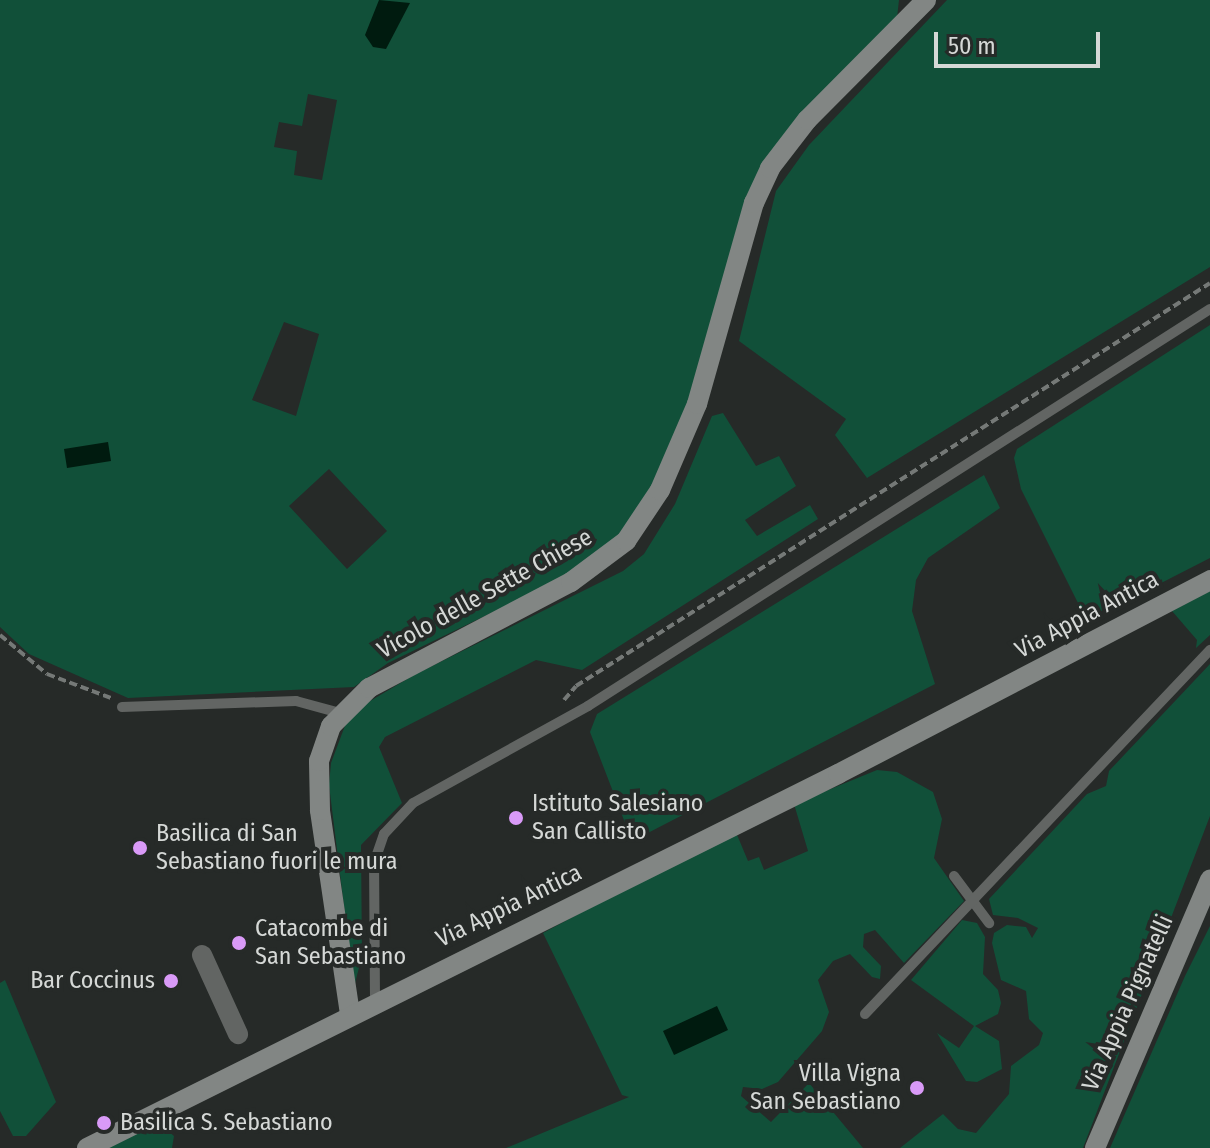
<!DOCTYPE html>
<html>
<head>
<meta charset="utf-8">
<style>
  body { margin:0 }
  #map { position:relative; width:1210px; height:1148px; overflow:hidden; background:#262a28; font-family:"Fira Sans Condensed",sans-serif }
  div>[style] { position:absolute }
  .green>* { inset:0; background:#115039 }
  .water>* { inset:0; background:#001b0f }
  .path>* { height:4px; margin-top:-2px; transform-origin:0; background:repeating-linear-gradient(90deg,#757977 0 8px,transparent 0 12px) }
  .lane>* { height:10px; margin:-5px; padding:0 5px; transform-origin:5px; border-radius:5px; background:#626563 }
  .street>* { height:20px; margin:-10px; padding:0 10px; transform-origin:10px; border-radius:10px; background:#626563 }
  .secondary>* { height:20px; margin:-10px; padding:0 10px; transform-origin:10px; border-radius:10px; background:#828684 }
  .dots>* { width:22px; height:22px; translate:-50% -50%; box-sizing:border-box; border:4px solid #262a28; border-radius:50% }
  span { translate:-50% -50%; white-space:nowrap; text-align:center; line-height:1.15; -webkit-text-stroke:8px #262a28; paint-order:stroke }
  .street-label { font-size:24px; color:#d5d8d6 }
  .poi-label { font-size:24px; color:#d5d8d6 }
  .left { translate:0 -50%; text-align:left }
  .right { translate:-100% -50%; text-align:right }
  .scale { position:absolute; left:934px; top:32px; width:166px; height:36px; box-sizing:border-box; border:4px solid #d5d8d6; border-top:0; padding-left:10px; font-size:24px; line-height:28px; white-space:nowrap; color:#d5d8d6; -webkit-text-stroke:6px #262a28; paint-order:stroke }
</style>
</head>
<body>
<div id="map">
  <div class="green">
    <div style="clip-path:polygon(evenodd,0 0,899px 0,897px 18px,787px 131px,704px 369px,650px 494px,627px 532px,565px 577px,388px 663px,354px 687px,128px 698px,29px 654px,0 627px,0 0,308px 94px,337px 100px,322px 180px,294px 175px,297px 151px,274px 147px,279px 122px,302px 126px,308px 94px,0 0,284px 322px,319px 334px,296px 416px,252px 400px,284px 322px,0 0,329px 469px,387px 531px,347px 569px,289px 506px,329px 469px)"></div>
    <div style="clip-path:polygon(947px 0,1210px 0,1210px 267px,867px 478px,835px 435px,846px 419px,739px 341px,776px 191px,809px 145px)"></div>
    <div style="clip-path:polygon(1210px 325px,1210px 558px,1087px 621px,1021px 489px,1014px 458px,1017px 449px)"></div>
    <div style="clip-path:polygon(723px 413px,756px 466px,779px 456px,796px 486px,745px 520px,757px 536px,810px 505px,818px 519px,582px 670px,536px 660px,385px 737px,379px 747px,402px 803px,361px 845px,362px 956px,354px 987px,329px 785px,331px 763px,346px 723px,360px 707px,414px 675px,623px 571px,644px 554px,675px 504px,712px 416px)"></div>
    <div style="clip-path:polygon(984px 475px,1000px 508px,928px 558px,916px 580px,912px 611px,935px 684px,644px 835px,627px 828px,590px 732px,597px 714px)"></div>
    <div style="clip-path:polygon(1210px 591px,1210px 635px,1196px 648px,1197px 640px,1172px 611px)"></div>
    <div style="clip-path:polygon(1210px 664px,1210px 816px,1083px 1148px,900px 1148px,943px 1114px,958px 1129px,976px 1133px,1009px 1094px,1011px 1066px,1039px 1045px,1043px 1033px,1029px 1019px,1026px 991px,1001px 980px,992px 943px,994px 933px,1007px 925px,1026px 927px,1032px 938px,1038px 928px,1018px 918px,993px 915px,989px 899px,1087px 794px,1106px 786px,1109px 771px)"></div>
    <div style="clip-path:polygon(877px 770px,897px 772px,933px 792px,942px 819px,934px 858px,964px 901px,904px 963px,875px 930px,864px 934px,863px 947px,881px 966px,880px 979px,872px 977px,850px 954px,833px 961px,818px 980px,829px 1012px,822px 1031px,778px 1082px,762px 1089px,743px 1087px,741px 1096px,771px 1122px,809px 1083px,863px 1148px,506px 1148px,629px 1097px,622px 1095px,543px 933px,735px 830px,748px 861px,759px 857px,764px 870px,808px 851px,794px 804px)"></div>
    <div style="clip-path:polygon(962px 920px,977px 923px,985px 937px,983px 974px,998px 990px,1001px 1003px,998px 1014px,975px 1026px,999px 1041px,1002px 1069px,977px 1082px,966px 1081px,937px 1033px,959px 1048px,974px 1026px,911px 980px)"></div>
    <div style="clip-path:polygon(1210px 926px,1210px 1148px,1110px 1148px,1185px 976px)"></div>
    <div style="clip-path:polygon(5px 980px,56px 1102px,26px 1136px,13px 1136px,0 1111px,0 983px)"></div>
    <div style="clip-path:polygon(156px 1121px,174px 1136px,172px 1148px,95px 1148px)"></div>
  </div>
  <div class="water">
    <div style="clip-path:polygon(379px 0,410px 3px,386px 49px,373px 47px,365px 35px)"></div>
    <div style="clip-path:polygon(108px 442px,111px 461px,67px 468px,64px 449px)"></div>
    <div style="clip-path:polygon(717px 1006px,728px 1030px,674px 1055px,663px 1031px)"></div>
  </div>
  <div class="path">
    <div style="left:0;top:635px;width:61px;rotate:39.7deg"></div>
    <div style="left:47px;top:674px;width:68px;rotate:20.6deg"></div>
    <div style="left:564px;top:700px;width:18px;rotate:-49deg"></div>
    <div style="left:576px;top:686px;width:751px;rotate:-32.44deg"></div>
  </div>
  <div class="lane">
    <div style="left:122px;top:707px;width:174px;rotate:-2deg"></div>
    <div style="left:296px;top:701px;width:46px;rotate:15.3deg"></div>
    <div style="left:954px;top:876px;width:59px;rotate:53.3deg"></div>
    <div style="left:375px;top:1000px;width:137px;rotate:-90.4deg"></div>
    <div style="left:374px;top:863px;width:31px;rotate:-71deg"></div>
    <div style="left:384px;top:834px;width:42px;rotate:-46.9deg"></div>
    <div style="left:413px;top:803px;width:200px;rotate:-29deg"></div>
    <div style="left:588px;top:706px;width:738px;rotate:-32.55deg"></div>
    <div style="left:865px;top:1014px;width:502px;rotate:-46.54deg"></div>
  </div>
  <div class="street">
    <div style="left:202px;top:955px;width:87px;rotate:65.5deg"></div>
  </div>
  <div class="secondary">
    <div style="left:350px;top:1014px;width:206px;rotate:-98.4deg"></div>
    <div style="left:320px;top:810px;width:49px;rotate:-91.2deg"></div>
    <div style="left:319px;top:761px;width:37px;rotate:-71deg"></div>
    <div style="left:331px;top:726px;width:54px;rotate:-45deg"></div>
    <div style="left:369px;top:688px;width:228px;rotate:-27.7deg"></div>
    <div style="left:571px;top:582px;width:69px;rotate:-36.7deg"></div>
    <div style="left:626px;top:541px;width:61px;rotate:-56.3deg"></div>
    <div style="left:660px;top:490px;width:94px;rotate:-66.7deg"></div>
    <div style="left:697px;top:404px;width:209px;rotate:-74.2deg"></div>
    <div style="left:754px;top:203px;width:38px;rotate:-65deg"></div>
    <div style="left:770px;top:168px;width:61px;rotate:-52.4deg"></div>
    <div style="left:807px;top:120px;width:169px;rotate:-45.2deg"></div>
    <div style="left:87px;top:1148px;width:839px;rotate:-26.47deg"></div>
    <div style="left:838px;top:774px;width:420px;rotate:-27.5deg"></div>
    <div style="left:1095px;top:1148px;width:292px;rotate:-66.8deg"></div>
  </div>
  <div class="dots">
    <div style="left:516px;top:818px;background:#d99af7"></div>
    <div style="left:140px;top:848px;background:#d99af7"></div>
    <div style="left:239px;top:943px;background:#d99af7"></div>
    <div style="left:171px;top:981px;background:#d99af7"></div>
    <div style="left:917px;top:1088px;background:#d99af7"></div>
    <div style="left:104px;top:1123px;background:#d99af7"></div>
  </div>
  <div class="street-label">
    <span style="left:485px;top:594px;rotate:-29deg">Vicolo delle Sette Chiese</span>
    <span style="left:1087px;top:615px;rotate:-28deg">Via Appia Antica</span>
    <span style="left:509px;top:906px;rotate:-26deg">Via Appia Antica</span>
    <span style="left:1128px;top:1003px;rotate:-66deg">Via Appia Pignatelli</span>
  </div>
  <div class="poi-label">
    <span class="left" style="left:532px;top:818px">Istituto Salesiano<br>San Callisto</span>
    <span class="left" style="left:156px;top:848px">Basilica di San<br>Sebastiano fuori le mura</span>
    <span class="left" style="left:255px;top:943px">Catacombe di<br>San Sebastiano</span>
    <span class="right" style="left:155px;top:981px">Bar Coccinus</span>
    <span class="right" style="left:901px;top:1088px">Villa Vigna<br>San Sebastiano</span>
    <span class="left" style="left:120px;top:1123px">Basilica S. Sebastiano</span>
  </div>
  <div class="scale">50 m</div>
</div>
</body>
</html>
